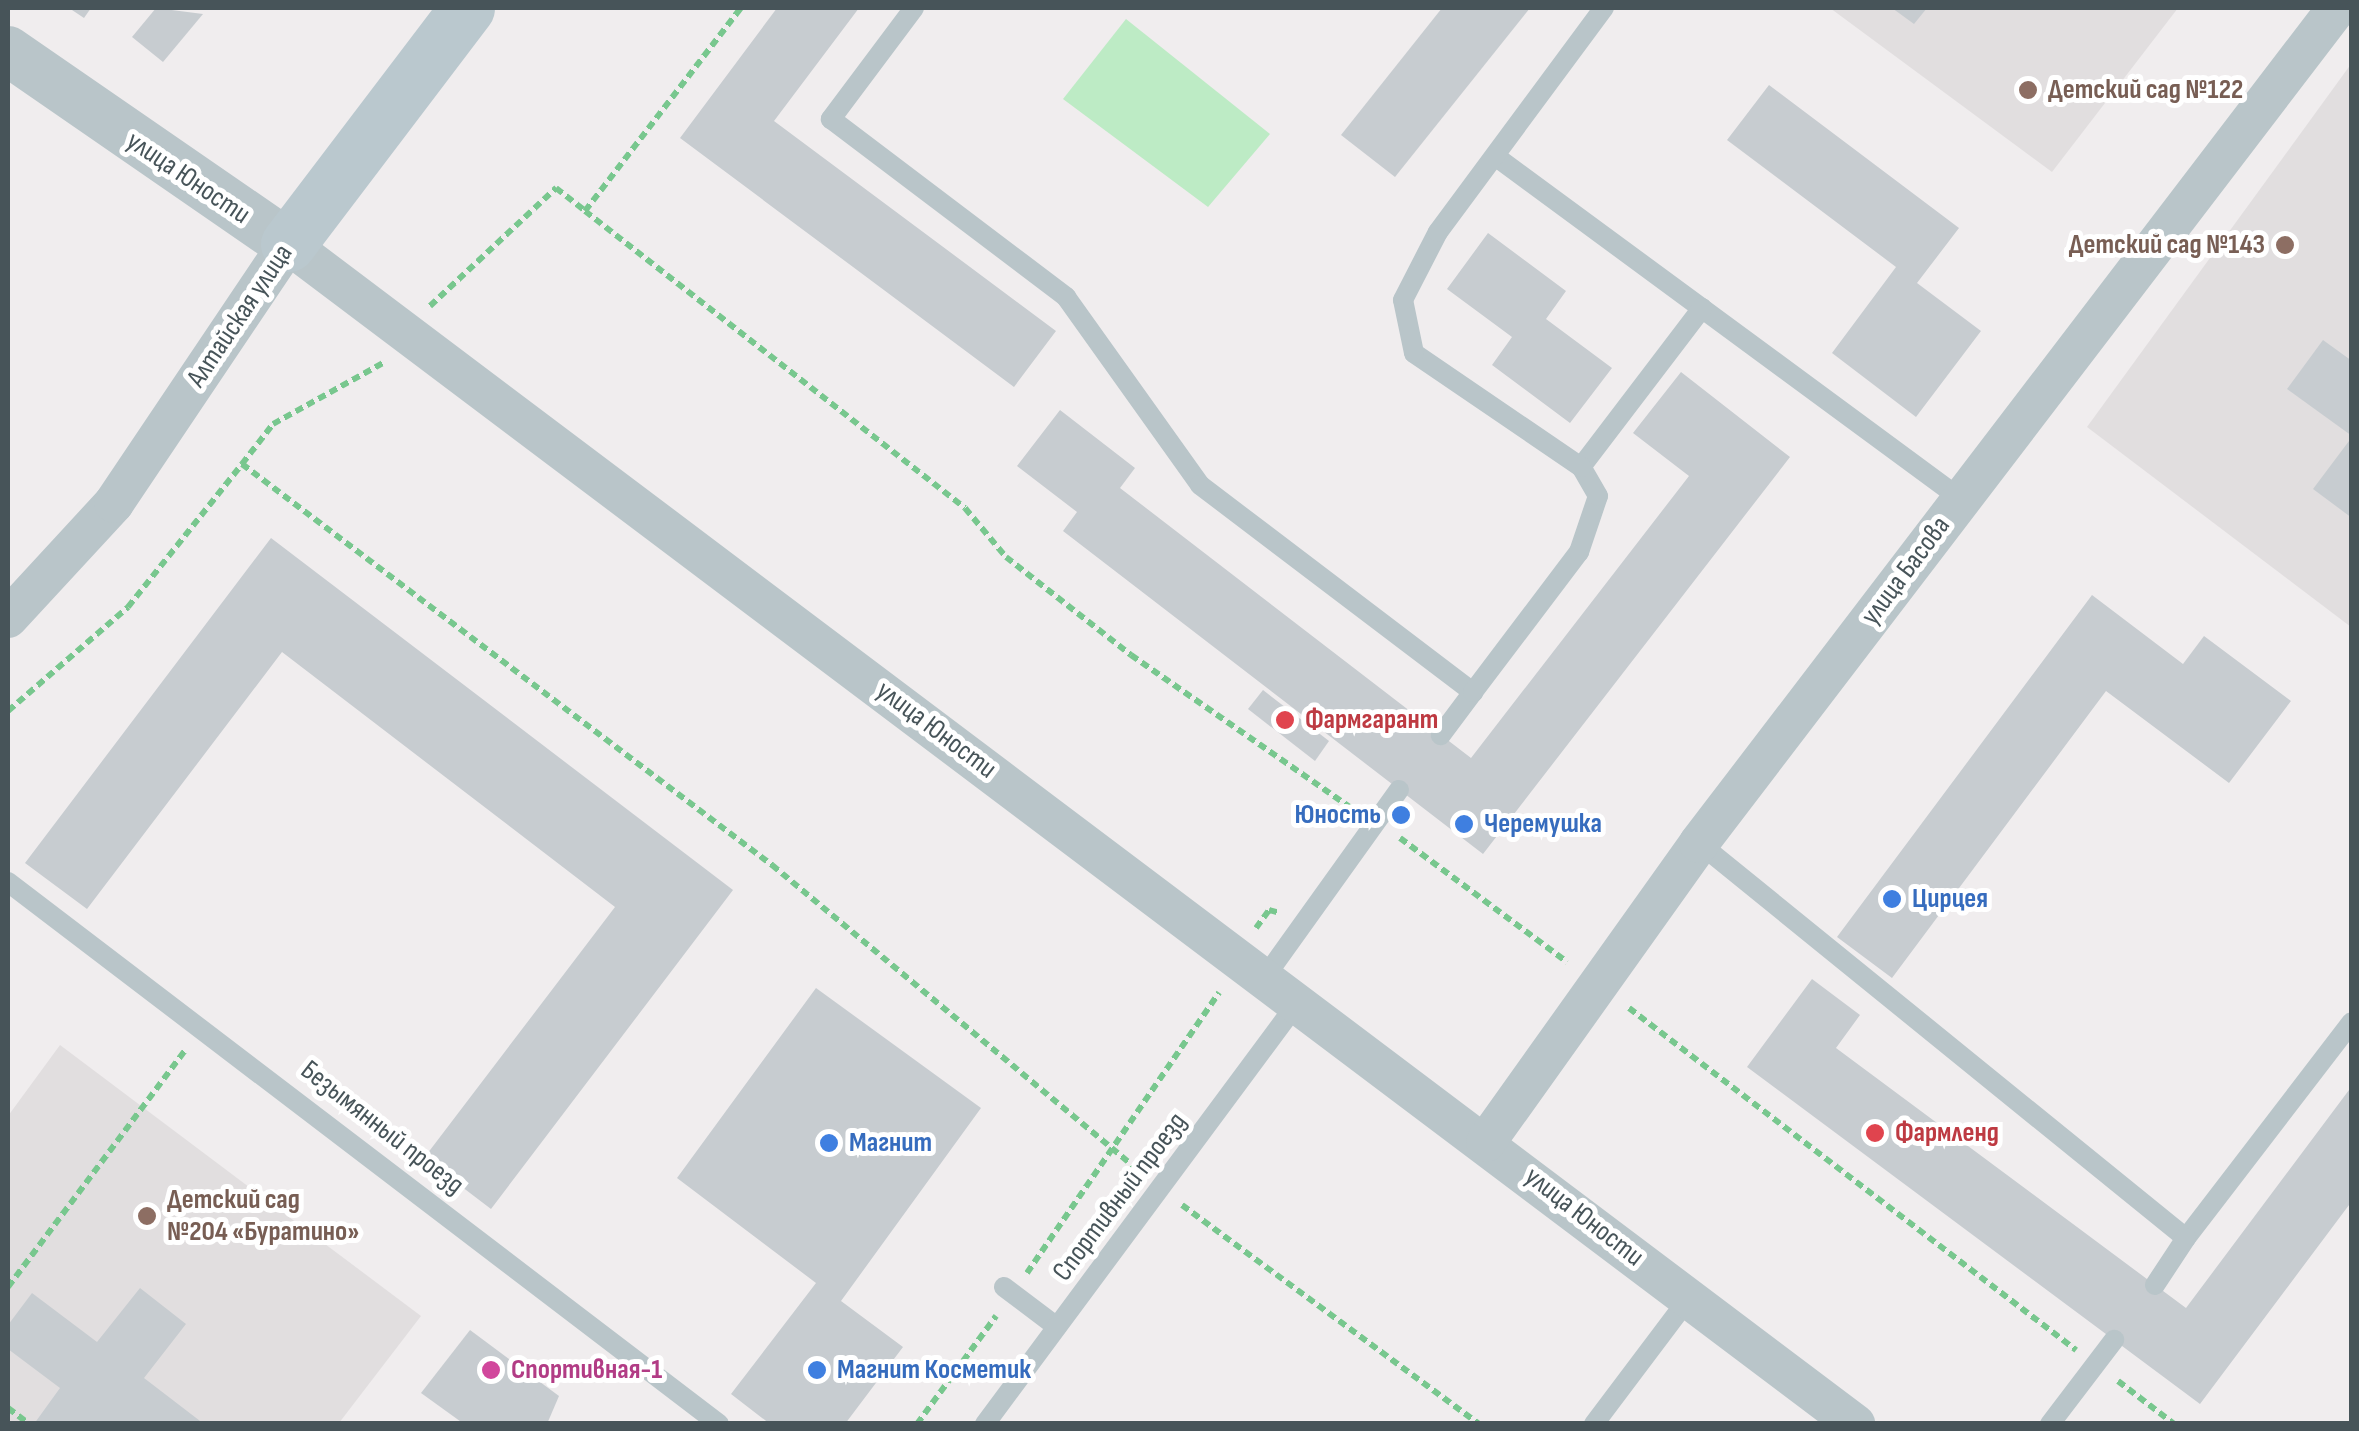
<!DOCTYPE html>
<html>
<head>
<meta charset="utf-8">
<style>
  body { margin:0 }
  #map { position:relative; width:2359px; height:1431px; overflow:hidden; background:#f0edee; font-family:"Sofia Sans Condensed",sans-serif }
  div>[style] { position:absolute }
  .education>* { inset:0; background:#e1dedf }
  .green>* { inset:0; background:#bdebc5 }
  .building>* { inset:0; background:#c7ccd0 }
  .path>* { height:6px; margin-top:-3px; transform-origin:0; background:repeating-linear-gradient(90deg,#78c78e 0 8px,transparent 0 13px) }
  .service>* { height:20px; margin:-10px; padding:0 10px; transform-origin:10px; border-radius:10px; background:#b9c5c9 }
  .minor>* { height:40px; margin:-20px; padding:0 20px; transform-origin:20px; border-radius:20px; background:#b9c5c9 }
  .tertiary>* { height:50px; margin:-25px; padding:0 25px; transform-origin:25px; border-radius:25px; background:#b9c5c9 }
  .secondary>* { height:55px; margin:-27.5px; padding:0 27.5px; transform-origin:27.5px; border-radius:27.5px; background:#bac8ce }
  .dots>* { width:28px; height:28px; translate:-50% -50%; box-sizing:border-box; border:5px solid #fff; border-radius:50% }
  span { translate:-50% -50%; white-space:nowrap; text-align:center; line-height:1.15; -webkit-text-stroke:10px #fff; paint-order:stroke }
  .education-label { font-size:28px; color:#785e54; font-weight:700 }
  .left { translate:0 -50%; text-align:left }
  .right { translate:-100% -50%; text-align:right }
  .street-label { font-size:28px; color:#475459 }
  .health-label { font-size:28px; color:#be3a42; font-weight:700 }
  .shop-label { font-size:28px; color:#366cbe; font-weight:700 }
  .hotel-label { font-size:28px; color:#b23c85; font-weight:700 }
  .frame { position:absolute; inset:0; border:10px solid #475459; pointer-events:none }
</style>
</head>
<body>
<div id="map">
  <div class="education">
    <div style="clip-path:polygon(1830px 8px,2178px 8px,2052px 172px)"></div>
    <div style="clip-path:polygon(2351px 64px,2351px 627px,2087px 427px)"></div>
    <div style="clip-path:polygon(60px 1045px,421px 1316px,339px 1423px,8px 1424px,8px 1116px)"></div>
  </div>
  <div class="green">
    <div style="clip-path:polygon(1126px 19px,1270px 134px,1208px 207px,1063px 99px)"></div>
  </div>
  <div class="building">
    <div style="clip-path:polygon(69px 8px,91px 8px,84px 18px)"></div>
    <div style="clip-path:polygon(156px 8px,203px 14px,163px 62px,132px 37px)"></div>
    <div style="clip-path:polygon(777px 8px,859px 8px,774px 121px,1056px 331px,1014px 387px,680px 138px)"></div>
    <div style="clip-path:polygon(1442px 8px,1530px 8px,1395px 177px,1341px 135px)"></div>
    <div style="clip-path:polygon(1892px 8px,1927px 8px,1914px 24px)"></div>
    <div style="clip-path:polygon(1769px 85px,1959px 228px,1917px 283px,1981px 331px,1916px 417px,1832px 353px,1896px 267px,1727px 140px)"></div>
    <div style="clip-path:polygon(1488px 233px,1566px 291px,1546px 319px,1612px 368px,1570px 423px,1492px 365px,1512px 337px,1447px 289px)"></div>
    <div style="clip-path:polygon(2323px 340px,2352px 361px,2352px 436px,2287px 389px)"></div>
    <div style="clip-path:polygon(1681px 372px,1790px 457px,1483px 854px,1063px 531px,1077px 512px,1017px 466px,1060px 410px,1135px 468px,1120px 488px,1471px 758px,1689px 476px,1633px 433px)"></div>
    <div style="clip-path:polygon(2352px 437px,2352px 518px,2313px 489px)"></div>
    <div style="clip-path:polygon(271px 538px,733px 890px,491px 1209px,424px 1158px,615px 907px,282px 652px,87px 909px,25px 863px)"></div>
    <div style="clip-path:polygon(2092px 595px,2183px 664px,2204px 636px,2291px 701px,2229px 783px,2106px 691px,1892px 978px,1837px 937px)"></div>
    <div style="clip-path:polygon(1263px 690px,1329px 741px,1315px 761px,1248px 709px)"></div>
    <div style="clip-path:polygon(1812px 979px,1860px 1015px,1836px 1048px,2186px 1308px,2352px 1086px,2352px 1201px,2200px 1404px,1747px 1067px)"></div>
    <div style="clip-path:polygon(816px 988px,981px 1108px,841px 1301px,903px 1347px,845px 1424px,770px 1424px,731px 1394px,816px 1283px,677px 1178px)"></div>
    <div style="clip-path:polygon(140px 1288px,186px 1324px,144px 1378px,204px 1424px,34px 1424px,60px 1388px,8px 1349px,8px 1325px,32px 1293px,97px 1342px)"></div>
    <div style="clip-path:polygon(470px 1330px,559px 1396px,547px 1424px,464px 1424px,421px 1393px)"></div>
  </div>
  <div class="path">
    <div style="left:585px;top:211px;width:482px;rotate:38deg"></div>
    <div style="left:965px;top:508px;width:64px;rotate:50.1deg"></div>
    <div style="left:1006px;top:557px;width:159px;rotate:38.1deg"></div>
    <div style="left:1131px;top:655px;width:268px;rotate:34.8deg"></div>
    <div style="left:430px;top:306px;width:173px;rotate:-43.1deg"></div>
    <div style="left:556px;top:188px;width:37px;rotate:38deg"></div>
    <div style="left:585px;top:211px;width:256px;rotate:-52.5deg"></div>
    <div style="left:242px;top:464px;width:51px;rotate:-52.2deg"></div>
    <div style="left:273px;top:424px;width:128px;rotate:-29deg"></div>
    <div style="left:8px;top:711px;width:159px;rotate:-40.9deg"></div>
    <div style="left:128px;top:607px;width:183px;rotate:-51.4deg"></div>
    <div style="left:242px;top:464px;width:665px;rotate:37.11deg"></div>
    <div style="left:772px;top:865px;width:480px;rotate:39.8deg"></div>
    <div style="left:1400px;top:838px;width:208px;rotate:36.6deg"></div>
    <div style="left:1256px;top:928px;width:22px;rotate:-54deg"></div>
    <div style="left:1269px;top:910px;width:11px;rotate:15deg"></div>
    <div style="left:1629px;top:1008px;width:563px;rotate:37.42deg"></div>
    <div style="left:1182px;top:1205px;width:369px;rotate:36.4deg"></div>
    <div style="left:1027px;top:1273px;width:340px;rotate:-55.6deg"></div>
    <div style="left:8px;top:1287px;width:296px;rotate:-53.2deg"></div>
    <div style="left:2118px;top:1381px;width:71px;rotate:37.5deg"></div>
    <div style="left:8px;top:1408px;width:26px;rotate:37deg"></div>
    <div style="left:917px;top:1424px;width:134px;rotate:-53.8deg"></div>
  </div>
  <div class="service">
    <div style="left:914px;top:8px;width:139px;rotate:126.8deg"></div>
    <div style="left:831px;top:119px;width:295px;rotate:37.1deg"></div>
    <div style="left:1066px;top:297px;width:231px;rotate:54.5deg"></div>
    <div style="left:1200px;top:485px;width:343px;rotate:37.2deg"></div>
    <div style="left:1473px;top:692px;width:54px;rotate:126.7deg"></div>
    <div style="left:1495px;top:156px;width:579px;rotate:36.35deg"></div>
    <div style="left:1581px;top:467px;width:200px;rotate:-52.7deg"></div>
    <div style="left:1473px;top:692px;width:176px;rotate:-52.9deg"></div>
    <div style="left:1579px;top:552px;width:59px;rotate:-71.3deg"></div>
    <div style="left:1598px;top:496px;width:34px;rotate:-120deg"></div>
    <div style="left:1581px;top:467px;width:202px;rotate:-145.7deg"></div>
    <div style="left:1414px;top:353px;width:54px;rotate:-101.7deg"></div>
    <div style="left:1403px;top:300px;width:76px;rotate:-62.8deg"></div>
    <div style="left:1438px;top:232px;width:279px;rotate:-53.5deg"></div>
    <div style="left:1699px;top:843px;width:627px;rotate:39.05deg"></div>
    <div style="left:2186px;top:1238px;width:272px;rotate:-52.5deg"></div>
    <div style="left:8px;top:882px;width:894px;rotate:37.32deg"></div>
    <div style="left:1265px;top:977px;width:230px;rotate:-54.4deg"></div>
    <div style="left:2155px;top:1285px;width:56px;rotate:-56.6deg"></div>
    <div style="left:1004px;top:1287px;width:66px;rotate:37deg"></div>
    <div style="left:985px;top:1424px;width:525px;rotate:-53.44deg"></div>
    <div style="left:1594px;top:1424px;width:158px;rotate:-53deg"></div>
    <div style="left:2050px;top:1424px;width:106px;rotate:-52.7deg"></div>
  </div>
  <div class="minor">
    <div style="left:8px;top:618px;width:156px;rotate:-47.3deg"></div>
    <div style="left:114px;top:503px;width:312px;rotate:-56.1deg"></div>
    <div style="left:288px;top:244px;width:1962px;rotate:36.98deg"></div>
    <div style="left:1486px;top:1142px;width:367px;rotate:-54.5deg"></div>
    <div style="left:1699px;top:843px;width:1051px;rotate:-52.62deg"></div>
  </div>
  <div class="tertiary">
    <div style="left:8px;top:51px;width:340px;rotate:34.6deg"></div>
  </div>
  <div class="secondary">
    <div style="left:288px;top:244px;width:296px;rotate:-52.8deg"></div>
  </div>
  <div class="dots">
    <div style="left:2028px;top:90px;background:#8d6e63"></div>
    <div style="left:2285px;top:245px;background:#8d6e63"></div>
    <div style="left:1285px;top:720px;background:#e0444e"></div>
    <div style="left:1401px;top:815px;background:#3f7fe0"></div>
    <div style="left:1464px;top:824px;background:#3f7fe0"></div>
    <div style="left:1892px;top:899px;background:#3f7fe0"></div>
    <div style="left:1875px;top:1133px;background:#e0444e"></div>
    <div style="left:829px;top:1143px;background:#3f7fe0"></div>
    <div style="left:147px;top:1216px;background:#8d6e63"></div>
    <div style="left:491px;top:1370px;background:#d1479c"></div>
    <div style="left:817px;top:1370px;background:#3f7fe0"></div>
  </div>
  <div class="education-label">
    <span class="left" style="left:2048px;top:90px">Детский сад №122</span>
    <span class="right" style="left:2265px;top:245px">Детский сад №143</span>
    <span class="left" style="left:167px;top:1216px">Детский сад<br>№204 «Буратино»</span>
  </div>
  <div class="street-label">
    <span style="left:188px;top:178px;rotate:34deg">улица Юности</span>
    <span style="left:240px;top:316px;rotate:-56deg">Алтайская улица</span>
    <span style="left:1906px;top:571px;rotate:-53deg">улица Басова</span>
    <span style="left:936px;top:730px;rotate:37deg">улица Юности</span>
    <span style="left:382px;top:1128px;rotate:38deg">Безымянный проезд</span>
    <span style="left:1120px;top:1197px;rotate:-53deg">Спортивный проезд</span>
    <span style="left:1584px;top:1217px;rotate:38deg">улица Юности</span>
  </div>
  <div class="health-label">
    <span class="left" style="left:1305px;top:720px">Фармгарант</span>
    <span class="left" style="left:1895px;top:1133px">Фармленд</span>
  </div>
  <div class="shop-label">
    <span class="right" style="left:1381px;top:815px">Юность</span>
    <span class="left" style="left:1484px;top:824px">Черемушка</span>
    <span class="left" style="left:1912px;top:899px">Цирцея</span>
    <span class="left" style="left:849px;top:1143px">Магнит</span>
    <span class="left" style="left:837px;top:1370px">Магнит Косметик</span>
  </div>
  <div class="hotel-label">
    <span class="left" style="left:511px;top:1370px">Спортивная-1</span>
  </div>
  <div class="frame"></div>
</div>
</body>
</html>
